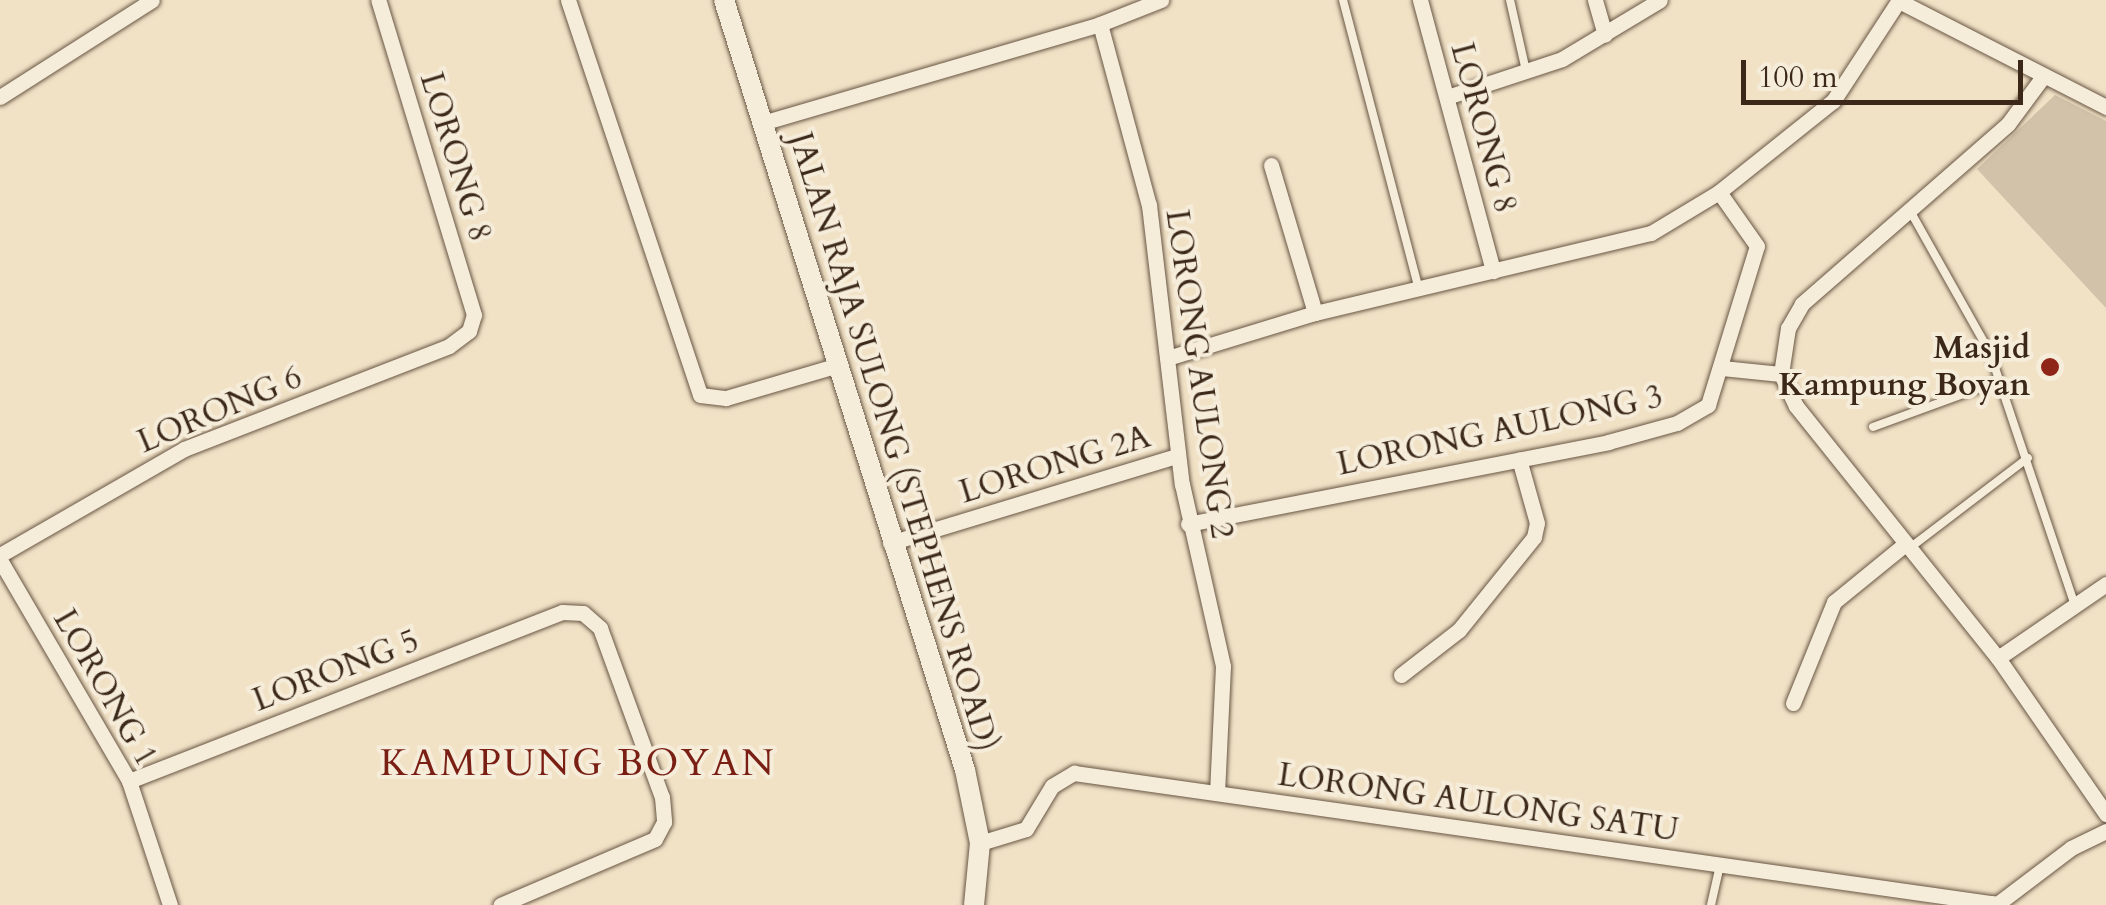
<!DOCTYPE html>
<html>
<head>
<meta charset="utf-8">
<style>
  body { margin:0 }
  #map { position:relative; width:2106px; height:905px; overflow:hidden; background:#f1e2c6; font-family:Cardo,serif }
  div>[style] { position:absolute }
  .green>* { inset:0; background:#d2c2a9 }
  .roads { filter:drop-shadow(0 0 2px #685644) drop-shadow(0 0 2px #685644) }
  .service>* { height:8px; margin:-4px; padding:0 4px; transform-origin:4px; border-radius:4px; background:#f6ecda }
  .minor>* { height:15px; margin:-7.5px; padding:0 7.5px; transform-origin:7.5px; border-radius:7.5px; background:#f6ecda }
  .tertiary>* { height:20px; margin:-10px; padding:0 10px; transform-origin:10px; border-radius:10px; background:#f6ecda }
  .dots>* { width:28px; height:28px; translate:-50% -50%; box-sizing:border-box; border:5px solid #f6ecda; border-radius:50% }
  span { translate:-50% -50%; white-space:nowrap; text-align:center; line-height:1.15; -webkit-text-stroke:8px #f6ecda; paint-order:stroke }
  .street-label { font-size:32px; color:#3b2819 }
  .poi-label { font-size:32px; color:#3b2819; font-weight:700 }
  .right { translate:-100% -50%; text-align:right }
  .quarter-label { font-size:38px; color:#7a1f14; letter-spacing:2.5px }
  .scale { position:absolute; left:1741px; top:60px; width:282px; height:45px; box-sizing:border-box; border:5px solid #3b2819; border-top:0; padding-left:12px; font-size:30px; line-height:35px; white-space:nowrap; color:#3b2819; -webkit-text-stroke:8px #f6ecda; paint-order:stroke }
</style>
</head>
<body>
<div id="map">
  <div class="green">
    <div style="clip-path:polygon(2055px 95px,2106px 121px,2106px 308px,1977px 169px)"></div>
  </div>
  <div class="roads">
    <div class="service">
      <div style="left:1343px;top:0;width:299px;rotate:75.3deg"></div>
      <div style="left:1510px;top:0;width:73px;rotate:77.3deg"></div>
      <div style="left:1909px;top:209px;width:165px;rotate:60.6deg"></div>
      <div style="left:1990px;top:353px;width:263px;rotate:71.4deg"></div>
      <div style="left:1873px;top:427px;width:134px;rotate:-20.1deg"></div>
      <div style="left:1911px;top:547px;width:147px;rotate:-37.3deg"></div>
      <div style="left:1711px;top:905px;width:41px;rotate:-77.3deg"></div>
    </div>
    <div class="minor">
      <div style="left:568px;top:0;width:416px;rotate:71.5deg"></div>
      <div style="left:700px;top:395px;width:26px;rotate:7deg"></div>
      <div style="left:726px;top:398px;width:114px;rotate:-16.4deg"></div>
      <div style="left:1420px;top:0;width:281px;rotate:74.9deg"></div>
      <div style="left:1595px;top:0;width:36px;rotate:74deg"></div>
      <div style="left:1899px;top:1px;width:233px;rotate:27.1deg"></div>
      <div style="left:1100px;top:24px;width:188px;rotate:74.9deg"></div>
      <div style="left:1149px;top:205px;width:281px;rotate:83.3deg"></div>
      <div style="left:1182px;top:484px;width:187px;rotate:77.3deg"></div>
      <div style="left:1223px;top:666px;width:127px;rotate:92.7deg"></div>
      <div style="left:2042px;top:78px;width:57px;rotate:126.5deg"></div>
      <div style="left:2008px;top:124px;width:274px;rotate:138.9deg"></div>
      <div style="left:1802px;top:304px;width:28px;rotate:120deg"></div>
      <div style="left:1788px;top:328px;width:47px;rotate:98.7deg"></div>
      <div style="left:1781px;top:374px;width:35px;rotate:65deg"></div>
      <div style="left:1796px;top:406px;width:323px;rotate:51.3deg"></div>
      <div style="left:1998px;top:658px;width:190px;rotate:55.3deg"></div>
      <div style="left:0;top:97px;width:180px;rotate:-32.5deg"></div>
      <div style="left:1447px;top:97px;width:121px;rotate:-18.3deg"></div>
      <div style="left:1562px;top:59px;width:114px;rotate:-31deg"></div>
      <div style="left:762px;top:123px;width:352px;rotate:-16.3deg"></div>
      <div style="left:1100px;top:24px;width:66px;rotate:-21.5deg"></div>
      <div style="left:1271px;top:165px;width:154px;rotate:73.4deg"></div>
      <div style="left:1171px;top:357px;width:151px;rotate:-17deg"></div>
      <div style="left:1315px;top:313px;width:345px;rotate:-13.4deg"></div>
      <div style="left:1651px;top:233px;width:79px;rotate:-31.1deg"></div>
      <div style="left:1719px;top:192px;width:146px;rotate:-38.6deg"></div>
      <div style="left:1833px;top:101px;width:121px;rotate:-56.8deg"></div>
      <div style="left:1722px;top:368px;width:59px;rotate:5.8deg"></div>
      <div style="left:1188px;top:524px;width:428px;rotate:-11deg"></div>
      <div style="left:1608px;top:442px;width:72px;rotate:-15.4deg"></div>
      <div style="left:1677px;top:423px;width:36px;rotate:-30deg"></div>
      <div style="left:1708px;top:405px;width:166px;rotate:-72.9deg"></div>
      <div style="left:1757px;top:246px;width:66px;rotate:-125.1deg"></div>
      <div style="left:890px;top:543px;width:300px;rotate:-16.9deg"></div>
      <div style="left:0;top:555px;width:212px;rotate:-29.9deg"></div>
      <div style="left:184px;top:449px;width:284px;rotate:-21.2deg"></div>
      <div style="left:449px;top:346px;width:25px;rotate:-37deg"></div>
      <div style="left:469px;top:331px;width:17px;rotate:-73deg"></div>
      <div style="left:474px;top:315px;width:329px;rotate:-106.9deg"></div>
      <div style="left:0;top:560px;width:256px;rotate:59.7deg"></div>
      <div style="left:129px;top:781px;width:131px;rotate:71.7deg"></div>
      <div style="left:1998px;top:658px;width:131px;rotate:-34.4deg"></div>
      <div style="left:1401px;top:675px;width:73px;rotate:-37.8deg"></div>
      <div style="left:1459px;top:630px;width:119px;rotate:-51.1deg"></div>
      <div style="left:1534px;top:537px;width:14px;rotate:-78deg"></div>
      <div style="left:1537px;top:523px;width:66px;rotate:-105.7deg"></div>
      <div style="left:1793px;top:703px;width:109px;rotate:-67.9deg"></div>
      <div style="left:1834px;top:602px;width:90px;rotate:-39.2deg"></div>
      <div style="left:129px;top:781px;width:465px;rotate:-21.3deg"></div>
      <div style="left:562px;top:612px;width:21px;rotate:3deg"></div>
      <div style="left:583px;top:613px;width:23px;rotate:41deg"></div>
      <div style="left:600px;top:628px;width:180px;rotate:69.9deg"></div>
      <div style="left:662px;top:797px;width:25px;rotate:85deg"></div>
      <div style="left:664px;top:822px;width:19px;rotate:118deg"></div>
      <div style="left:655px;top:839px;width:168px;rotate:156.9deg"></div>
      <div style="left:980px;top:843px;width:48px;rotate:-16.9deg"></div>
      <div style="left:1026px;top:829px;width:50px;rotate:-58.8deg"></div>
      <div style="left:1052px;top:786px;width:26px;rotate:-31deg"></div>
      <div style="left:1074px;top:773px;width:933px;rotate:8.07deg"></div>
      <div style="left:1996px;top:905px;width:94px;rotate:-37.2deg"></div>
      <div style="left:2071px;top:848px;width:39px;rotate:-26deg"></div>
    </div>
    <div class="tertiary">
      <div style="left:724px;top:0;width:807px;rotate:72.62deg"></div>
      <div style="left:965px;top:770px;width:75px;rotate:78.4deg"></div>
      <div style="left:980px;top:843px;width:62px;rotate:95.5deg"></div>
    </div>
  </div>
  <div class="dots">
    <div style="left:2050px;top:367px;background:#8f2418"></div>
  </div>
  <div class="street-label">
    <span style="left:1483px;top:128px;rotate:75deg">LORONG 8</span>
    <span style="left:455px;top:157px;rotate:73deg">LORONG 8</span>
    <span style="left:1199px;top:374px;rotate:82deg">LORONG AULONG 2</span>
    <span style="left:220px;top:410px;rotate:-23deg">LORONG 6</span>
    <span style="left:1500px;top:431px;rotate:-12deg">LORONG AULONG 3</span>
    <span style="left:893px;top:442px;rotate:73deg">JALAN RAJA SULONG (STEPHENS ROAD)</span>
    <span style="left:1055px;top:465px;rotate:-17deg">LORONG 2A</span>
    <span style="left:336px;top:671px;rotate:-21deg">LORONG 5</span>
    <span style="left:105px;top:688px;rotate:60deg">LORONG 1</span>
    <span style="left:1478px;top:803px;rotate:8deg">LORONG AULONG SATU</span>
  </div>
  <div class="poi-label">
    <span class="right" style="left:2030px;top:367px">Masjid<br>Kampung Boyan</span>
  </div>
  <div class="quarter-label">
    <span style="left:578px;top:764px">KAMPUNG BOYAN</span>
  </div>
  <div class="scale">100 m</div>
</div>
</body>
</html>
